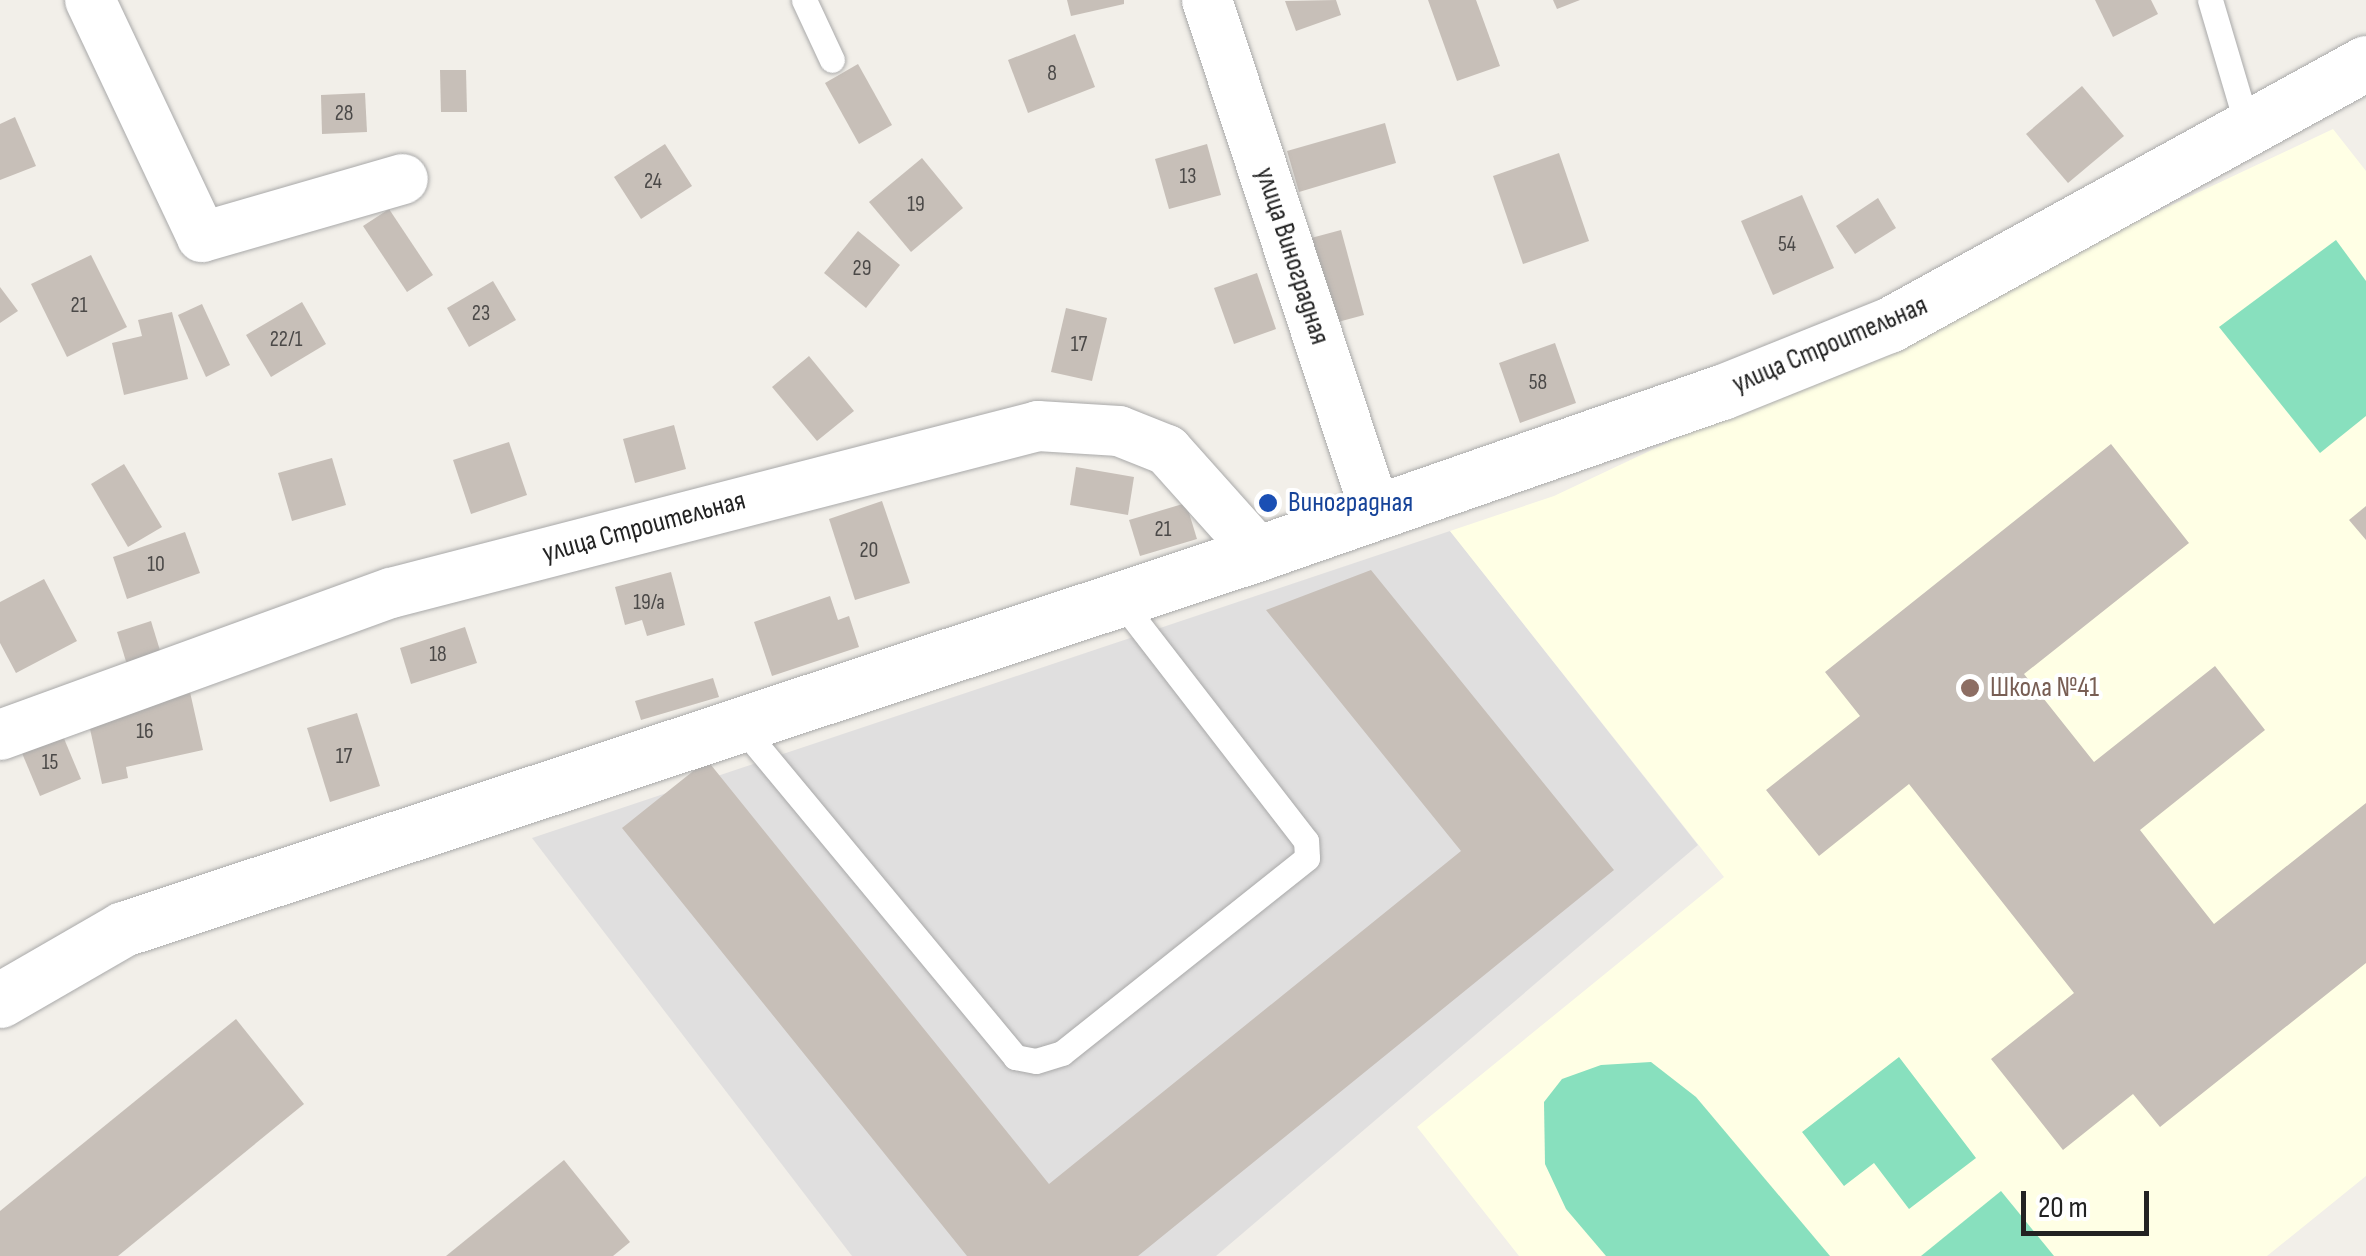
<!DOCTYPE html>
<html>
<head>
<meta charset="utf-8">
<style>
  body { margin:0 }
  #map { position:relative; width:2366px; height:1256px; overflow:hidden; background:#f2efe9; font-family:"Sofia Sans Condensed",sans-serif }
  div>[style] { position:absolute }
  .residential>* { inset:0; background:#e0dfdf }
  .education>* { inset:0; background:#ffffe5 }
  .pitch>* { inset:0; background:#88e0be }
  .building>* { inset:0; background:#c7bfb8 }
  .roads { filter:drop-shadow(0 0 2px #a9a9a9) drop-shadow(0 0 2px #a9a9a9) }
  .service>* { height:25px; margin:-12.5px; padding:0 12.5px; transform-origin:12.5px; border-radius:12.5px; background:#fff }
  .minor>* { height:50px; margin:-25px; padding:0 25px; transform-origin:25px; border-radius:25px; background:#fff }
  .tertiary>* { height:55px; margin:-27.5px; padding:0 27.5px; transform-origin:27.5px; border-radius:27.5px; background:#fff }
  .dots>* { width:28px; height:28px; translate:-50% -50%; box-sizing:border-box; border:5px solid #fff; border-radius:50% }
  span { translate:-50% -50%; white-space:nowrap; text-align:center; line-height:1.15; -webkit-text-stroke:8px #fff; paint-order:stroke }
  .number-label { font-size:22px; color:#4b4948 }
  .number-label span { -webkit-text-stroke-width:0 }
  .street-label { font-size:28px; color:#222 }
  .transit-label { font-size:28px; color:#164399 }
  .left { translate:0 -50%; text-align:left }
  .education-label { font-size:28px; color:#785e54 }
  .scale { position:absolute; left:2021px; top:1191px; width:128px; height:45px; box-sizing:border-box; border:5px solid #222; border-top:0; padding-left:12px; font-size:30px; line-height:35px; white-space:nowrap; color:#222; -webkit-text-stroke:8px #fff; paint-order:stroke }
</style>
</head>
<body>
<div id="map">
  <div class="residential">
    <div style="clip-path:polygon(1450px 531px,1698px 845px,1216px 1256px,852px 1256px,532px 838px)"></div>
  </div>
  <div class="education">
    <div style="clip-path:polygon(2333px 129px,2366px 171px,2366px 1176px,2267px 1256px,1519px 1256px,1417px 1127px,1724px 877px,1450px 531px,1554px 496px)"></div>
  </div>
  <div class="pitch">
    <div style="clip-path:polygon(2336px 240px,2366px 281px,2366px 416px,2320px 453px,2219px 327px)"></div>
    <div style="clip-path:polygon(1899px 1057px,1976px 1158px,1909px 1209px,1874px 1163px,1844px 1186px,1802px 1132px)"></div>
    <div style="clip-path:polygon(1651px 1062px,1696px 1097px,1830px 1256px,1606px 1256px,1566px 1209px,1545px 1164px,1544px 1102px,1562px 1079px,1601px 1065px)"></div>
    <div style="clip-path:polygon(2001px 1191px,2054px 1256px,1921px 1256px)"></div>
  </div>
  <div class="building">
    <div style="clip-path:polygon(1067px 0,1124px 0,1124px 4px,1071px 16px)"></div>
    <div style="clip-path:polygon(1336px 0,1341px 15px,1296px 31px,1285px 1px)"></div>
    <div style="clip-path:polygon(1428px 0,1476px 0,1500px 66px,1457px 81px)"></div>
    <div style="clip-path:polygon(1553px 0,1580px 0,1557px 9px)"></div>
    <div style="clip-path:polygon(2095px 0,2151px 0,2158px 14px,2113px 37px)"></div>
    <div style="clip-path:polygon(1075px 34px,1095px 87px,1028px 113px,1008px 60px)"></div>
    <div style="clip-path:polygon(858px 64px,892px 125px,859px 144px,825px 83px)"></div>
    <div style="clip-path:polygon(440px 70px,466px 70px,467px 112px,441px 112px)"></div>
    <div style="clip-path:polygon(2082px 86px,2124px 136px,2068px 183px,2026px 134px)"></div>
    <div style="clip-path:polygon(365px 93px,367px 132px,322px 134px,321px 95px)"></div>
    <div style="clip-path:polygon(15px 117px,36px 166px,0 180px,0 124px)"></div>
    <div style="clip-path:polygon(1385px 123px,1396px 163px,1299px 192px,1287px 151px)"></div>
    <div style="clip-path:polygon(665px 144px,692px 186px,641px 219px,614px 177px)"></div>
    <div style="clip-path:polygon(1207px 144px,1221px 195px,1169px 209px,1155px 159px)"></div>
    <div style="clip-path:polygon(1559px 153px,1589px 241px,1523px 264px,1493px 176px)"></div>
    <div style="clip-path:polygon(922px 158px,963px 208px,911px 252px,869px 202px)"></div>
    <div style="clip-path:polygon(1802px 195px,1834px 268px,1773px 295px,1741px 221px)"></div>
    <div style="clip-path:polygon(1878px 198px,1896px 228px,1855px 254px,1836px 226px)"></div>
    <div style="clip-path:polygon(389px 209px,433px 275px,407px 292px,363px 226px)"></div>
    <div style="clip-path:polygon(1341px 230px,1364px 315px,1323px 326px,1300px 241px)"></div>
    <div style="clip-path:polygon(858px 231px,900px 265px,866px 308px,824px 273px)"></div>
    <div style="clip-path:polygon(91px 255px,127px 327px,67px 357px,31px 284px)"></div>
    <div style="clip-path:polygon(1257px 273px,1276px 329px,1234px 344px,1214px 288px)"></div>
    <div style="clip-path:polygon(493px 281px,516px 320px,469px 347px,447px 308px)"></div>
    <div style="clip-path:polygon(0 287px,18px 311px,0 323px)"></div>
    <div style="clip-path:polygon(302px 302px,326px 344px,271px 377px,246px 335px)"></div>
    <div style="clip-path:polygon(202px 304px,230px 365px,206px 377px,178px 315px)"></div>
    <div style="clip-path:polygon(1066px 308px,1107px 318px,1092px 381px,1051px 372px)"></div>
    <div style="clip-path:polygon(172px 312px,188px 379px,124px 395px,112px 343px,142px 336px,138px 320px)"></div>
    <div style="clip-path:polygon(1555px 343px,1576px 403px,1520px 423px,1499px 363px)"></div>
    <div style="clip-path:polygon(809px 356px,854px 411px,817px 441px,772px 387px)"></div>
    <div style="clip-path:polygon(674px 425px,686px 469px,635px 483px,623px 439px)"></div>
    <div style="clip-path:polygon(509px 442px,527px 495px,471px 514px,453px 460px)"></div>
    <div style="clip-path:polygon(2111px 444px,2189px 543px,2024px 674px,2094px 762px,2215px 666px,2265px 730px,2140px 830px,2214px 924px,2366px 803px,2366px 963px,2160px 1127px,2133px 1094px,2063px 1150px,1991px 1059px,2074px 993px,1909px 784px,1819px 856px,1766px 790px,1860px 716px,1825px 672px)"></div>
    <div style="clip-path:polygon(332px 458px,346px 505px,292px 521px,278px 473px)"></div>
    <div style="clip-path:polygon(124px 464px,162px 527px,128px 547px,91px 484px)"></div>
    <div style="clip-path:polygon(1076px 467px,1134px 477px,1128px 515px,1070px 505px)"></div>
    <div style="clip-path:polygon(882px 501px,910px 583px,855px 600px,829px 519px)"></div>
    <div style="clip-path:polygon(1186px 503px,1197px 539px,1140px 556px,1129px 520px)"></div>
    <div style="clip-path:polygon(2366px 506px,2366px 540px,2349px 520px)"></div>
    <div style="clip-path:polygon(185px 532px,200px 573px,127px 599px,113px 557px)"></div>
    <div style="clip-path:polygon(1371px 570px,1614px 870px,1138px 1256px,967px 1256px,622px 828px,707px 760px,1049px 1184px,1461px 851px,1266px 610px)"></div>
    <div style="clip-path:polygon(671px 572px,685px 625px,647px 636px,642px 620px,625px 625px,615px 587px)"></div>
    <div style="clip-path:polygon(44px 579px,77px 641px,16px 673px,0 643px,0 602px)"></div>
    <div style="clip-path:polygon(830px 596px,838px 620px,849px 616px,859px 647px,772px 676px,754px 622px)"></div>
    <div style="clip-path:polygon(151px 621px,162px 657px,128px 668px,117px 632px)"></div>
    <div style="clip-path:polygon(465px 627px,477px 663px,411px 684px,400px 648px)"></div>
    <div style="clip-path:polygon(713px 678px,719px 697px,641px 720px,635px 701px)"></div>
    <div style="clip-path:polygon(190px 692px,203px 750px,126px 767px,128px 778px,102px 784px,87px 715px)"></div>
    <div style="clip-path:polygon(357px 713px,380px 786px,330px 802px,307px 728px)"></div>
    <div style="clip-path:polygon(60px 729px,81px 779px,40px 796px,19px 746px)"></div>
    <div style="clip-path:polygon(236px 1019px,304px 1104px,118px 1256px,0 1256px,0 1211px)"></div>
    <div style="clip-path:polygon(564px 1160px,630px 1242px,613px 1256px,446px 1256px)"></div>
  </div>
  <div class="roads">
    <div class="service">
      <div style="left:804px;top:0;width:66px;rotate:65deg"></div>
      <div style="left:2210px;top:0;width:130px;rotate:73.5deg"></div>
      <div style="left:739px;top:724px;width:433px;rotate:50.3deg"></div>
      <div style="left:1015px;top:1057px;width:21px;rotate:11deg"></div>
      <div style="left:1036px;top:1061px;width:27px;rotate:-17deg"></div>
      <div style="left:1062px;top:1053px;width:313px;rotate:-38.5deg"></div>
      <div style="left:1307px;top:858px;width:17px;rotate:-93deg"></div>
      <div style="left:1306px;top:841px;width:306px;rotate:-127.7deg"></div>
    </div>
    <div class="minor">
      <div style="left:90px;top:0;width:262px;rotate:64.7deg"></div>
      <div style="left:202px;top:237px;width:209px;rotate:-16.1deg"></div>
      <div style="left:1207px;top:0;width:540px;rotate:71.77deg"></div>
      <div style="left:0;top:735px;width:416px;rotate:-20deg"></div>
      <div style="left:391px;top:593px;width:668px;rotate:-14.47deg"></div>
      <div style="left:1038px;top:426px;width:81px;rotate:3.5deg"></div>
      <div style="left:1119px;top:431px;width:52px;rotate:21.6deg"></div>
      <div style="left:1167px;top:450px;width:138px;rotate:48.2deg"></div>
    </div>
    <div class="tertiary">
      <div style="left:0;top:1000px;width:142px;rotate:-30deg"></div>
      <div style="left:123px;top:929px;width:1197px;rotate:-18.31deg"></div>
      <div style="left:1259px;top:553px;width:490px;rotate:-19.2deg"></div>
      <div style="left:1722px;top:392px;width:180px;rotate:-21.9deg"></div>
      <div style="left:1889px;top:325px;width:544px;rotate:-28.78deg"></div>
    </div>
  </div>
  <div class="dots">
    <div style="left:1268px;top:503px;background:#1a4fb4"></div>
    <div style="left:1970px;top:688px;background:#8d6e63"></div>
  </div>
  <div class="number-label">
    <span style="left:1052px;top:74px">8</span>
    <span style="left:344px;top:114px">28</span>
    <span style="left:1188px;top:177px">13</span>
    <span style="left:653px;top:182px">24</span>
    <span style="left:916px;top:205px">19</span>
    <span style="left:1787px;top:245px">54</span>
    <span style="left:862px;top:269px">29</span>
    <span style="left:79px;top:306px">21</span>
    <span style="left:481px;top:314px">23</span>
    <span style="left:286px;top:340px">22/1</span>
    <span style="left:1079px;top:345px">17</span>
    <span style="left:1538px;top:383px">58</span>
    <span style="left:1163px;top:530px">21</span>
    <span style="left:869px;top:551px">20</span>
    <span style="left:156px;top:565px">10</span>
    <span style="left:649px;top:603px">19/а</span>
    <span style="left:438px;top:655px">18</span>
    <span style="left:145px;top:732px">16</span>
    <span style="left:344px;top:757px">17</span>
    <span style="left:50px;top:763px">15</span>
  </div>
  <div class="street-label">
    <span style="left:1292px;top:256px;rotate:72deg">улица Виноградная</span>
    <span style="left:1830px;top:345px;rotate:-23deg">улица Строительная</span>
    <span style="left:644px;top:527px;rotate:-15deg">улица Строительная</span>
  </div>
  <div class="transit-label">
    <span class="left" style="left:1288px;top:503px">Виноградная</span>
  </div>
  <div class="education-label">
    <span class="left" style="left:1990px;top:688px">Школа №41</span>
  </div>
  <div class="scale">20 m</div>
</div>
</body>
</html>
